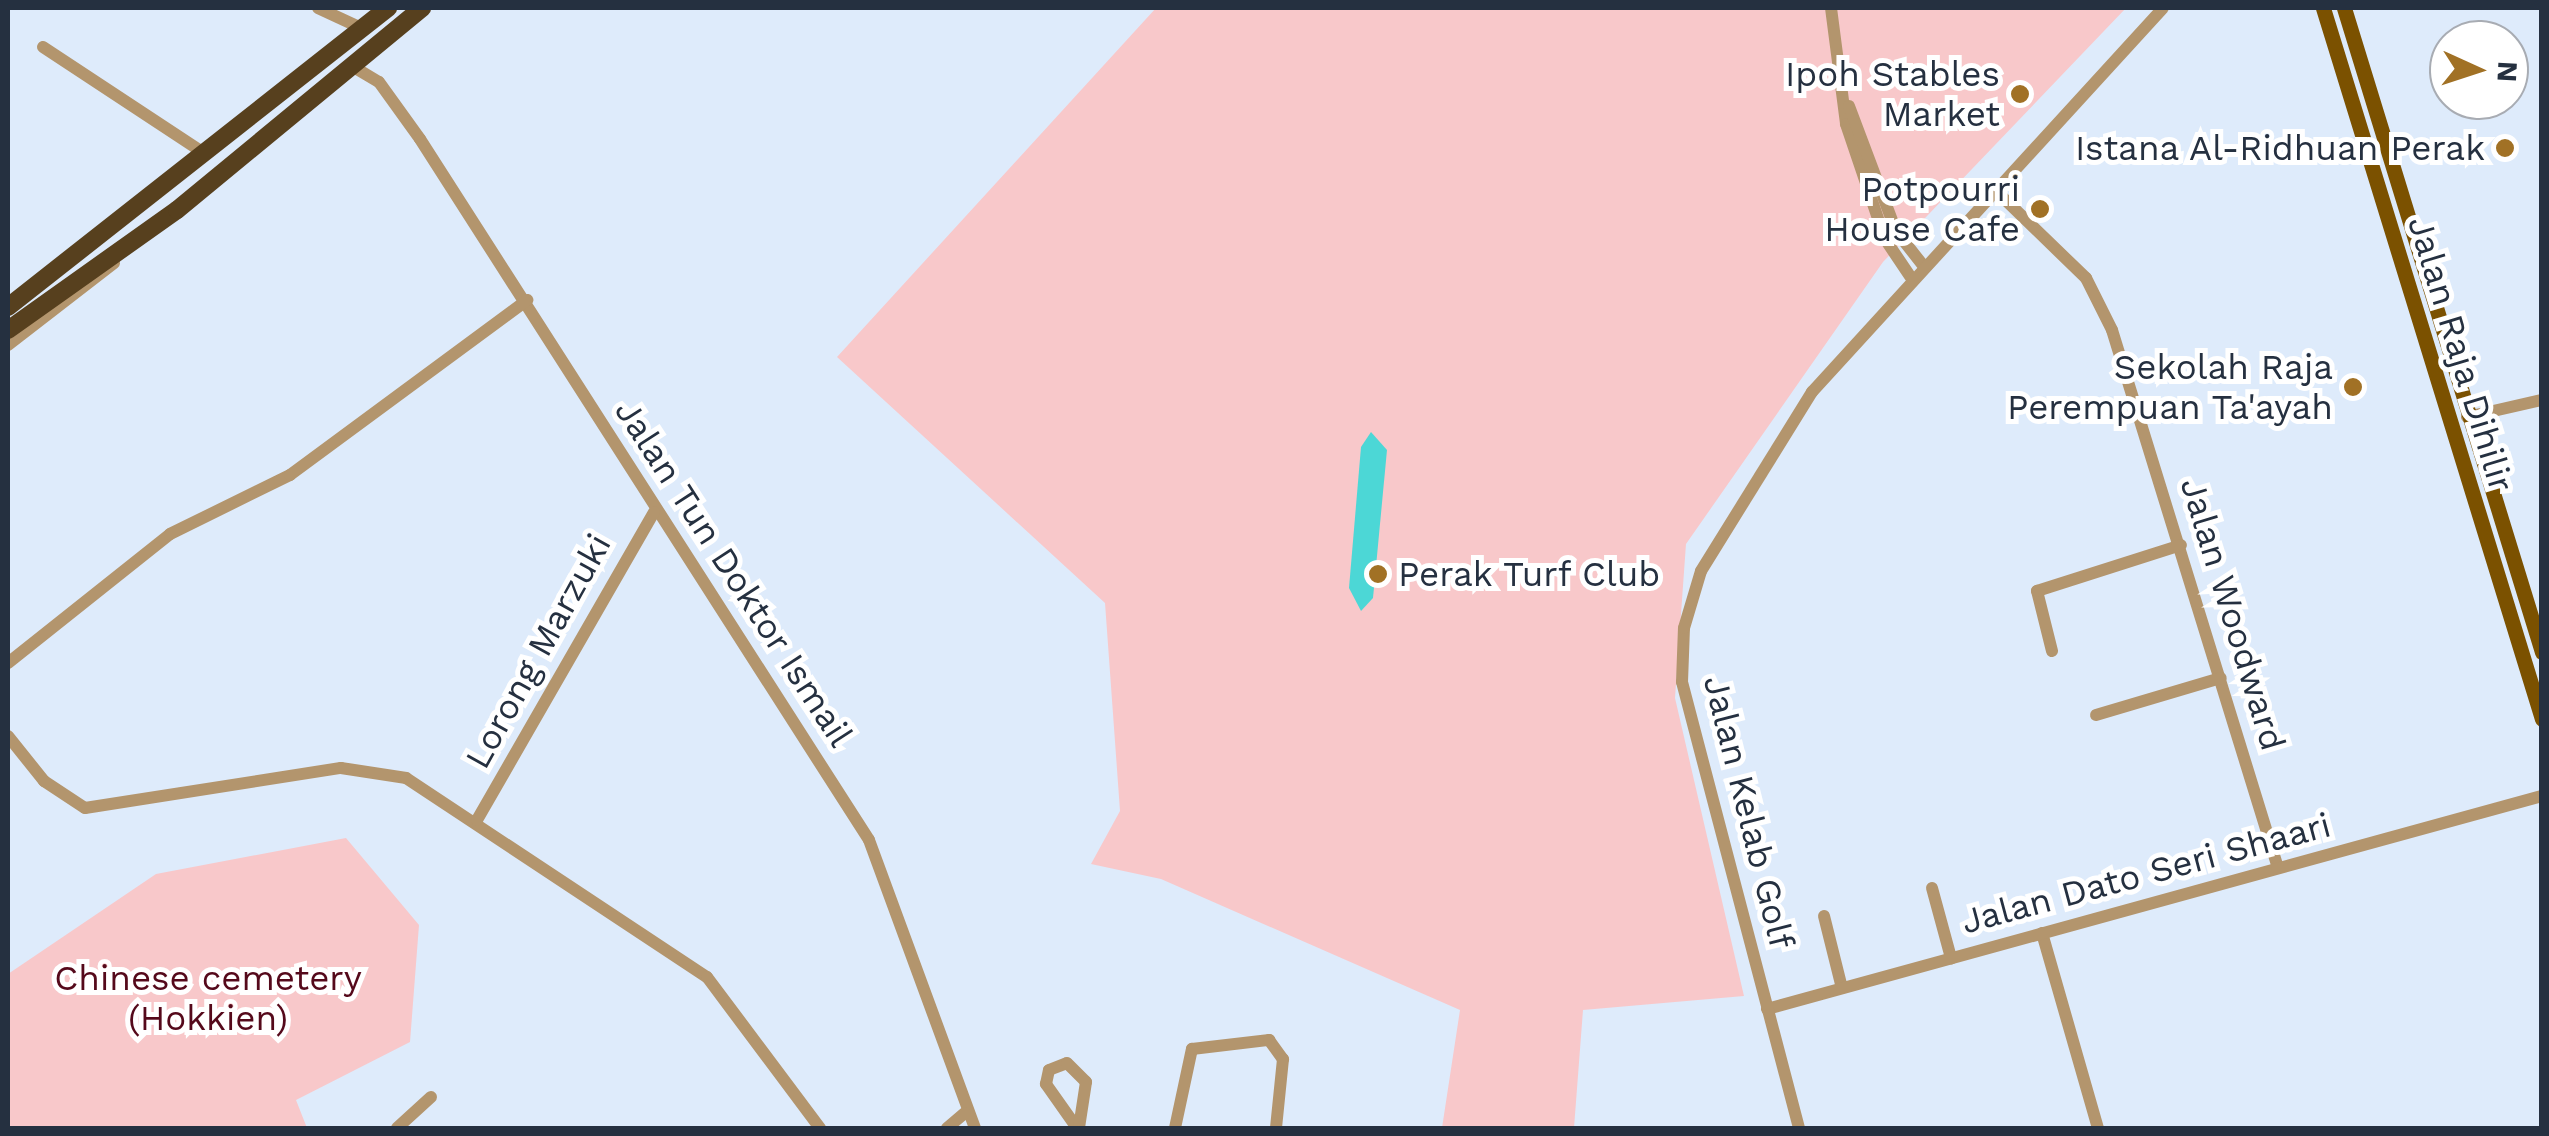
<!DOCTYPE html>
<html>
<head>
<meta charset="utf-8">
<style>
  body { margin:0 }
  #map { position:relative; width:2549px; height:1136px; overflow:hidden; background:#deebfb; font-family:"Work Sans",sans-serif }
  div>[style] { position:absolute }
  .green>* { inset:0; background:#f8c8ca }
  .water>* { inset:0; background:#4cd7d6 }
  .minor>* { height:12px; margin:-6px; padding:0 6px; transform-origin:6px; border-radius:6px; background:#b3956d }
  .major>* { height:15px; margin:-7.5px; padding:0 7.5px; transform-origin:7.5px; border-radius:7.5px; background:#7b5100 }
  .highway>* { height:18px; margin:-9px; padding:0 9px; transform-origin:9px; border-radius:9px; background:#57401e }
  .dots>* { width:28px; height:28px; translate:-50% -50%; box-sizing:border-box; border:5px solid #fff; border-radius:50% }
  span { translate:-50% -50%; white-space:nowrap; text-align:center; line-height:1.15; -webkit-text-stroke:10px #fff; paint-order:stroke }
  .poi-label { font-size:35px; color:#253040 }
  .right { translate:-100% -50%; text-align:right }
  .left { translate:0 -50%; text-align:left }
  .street-label { font-size:35px; color:#253040 }
  .park-label { font-size:35px; color:#55091b }
  .frame { position:absolute; inset:0; border:10px solid #253040; pointer-events:none }
  .north { position:absolute; left:2429px; top:20px; width:100px; height:100px; box-sizing:border-box; background:#fff; border:2px solid #a8acb3; border-radius:50%; rotate:93deg; font-size:28px; font-weight:700; line-height:40px; text-align:center; color:#253040 }
  .north::after { content:''; display:block; margin:auto; width:35px; height:45px; background:#a17125; clip-path:polygon(50% 0,100% 100%,50% 72%,0 100%) }
</style>
</head>
<body>
<div id="map">
  <div class="green">
    <div style="clip-path:polygon(1156px 8px,2126px 8px,1883px 262px,1686px 544px,1675px 698px,1744px 996px,1583px 1010px,1574px 1128px,1442px 1128px,1460px 1010px,1161px 879px,1091px 864px,1120px 811px,1105px 603px,837px 357px)"></div>
    <div style="clip-path:polygon(346px 838px,419px 925px,410px 1042px,296px 1100px,307px 1128px,8px 1128px,8px 974px,156px 874px)"></div>
  </div>
  <div class="water">
    <div style="clip-path:polygon(1371px 432px,1387px 450px,1373px 598px,1361px 611px,1349px 588px,1361px 447px)"></div>
  </div>
  <div class="minor">
    <div style="left:318px;top:8px;width:47px;rotate:24.9deg"></div>
    <div style="left:1831px;top:8px;width:117px;rotate:82.6deg"></div>
    <div style="left:1846px;top:124px;width:121px;rotate:71.3deg"></div>
    <div style="left:1885px;top:239px;width:45px;rotate:56deg"></div>
    <div style="left:43px;top:47px;width:194px;rotate:33.4deg"></div>
    <div style="left:352px;top:66px;width:31px;rotate:31deg"></div>
    <div style="left:379px;top:82px;width:70px;rotate:54.3deg"></div>
    <div style="left:420px;top:139px;width:832px;rotate:57.36deg"></div>
    <div style="left:869px;top:840px;width:307px;rotate:69.8deg"></div>
    <div style="left:1849px;top:106px;width:134px;rotate:69.4deg"></div>
    <div style="left:1896px;top:231px;width:42px;rotate:51.8deg"></div>
    <div style="left:1992px;top:187px;width:131px;rotate:44.1deg"></div>
    <div style="left:2086px;top:278px;width:58px;rotate:63.4deg"></div>
    <div style="left:2112px;top:330px;width:563px;rotate:72.85deg"></div>
    <div style="left:8px;top:345px;width:134px;rotate:-37.7deg"></div>
    <div style="left:2467px;top:417px;width:77px;rotate:-12.8deg"></div>
    <div style="left:2052px;top:651px;width:62px;rotate:-104deg"></div>
    <div style="left:2037px;top:591px;width:151px;rotate:-17.7deg"></div>
    <div style="left:8px;top:663px;width:207px;rotate:-38.5deg"></div>
    <div style="left:170px;top:534px;width:134px;rotate:-26.2deg"></div>
    <div style="left:290px;top:475px;width:295px;rotate:-36.4deg"></div>
    <div style="left:2096px;top:715px;width:130px;rotate:-16.5deg"></div>
    <div style="left:8px;top:736px;width:58px;rotate:51.3deg"></div>
    <div style="left:44px;top:781px;width:49px;rotate:33.4deg"></div>
    <div style="left:85px;top:808px;width:259px;rotate:-8.9deg"></div>
    <div style="left:341px;top:768px;width:66px;rotate:8.7deg"></div>
    <div style="left:406px;top:778px;width:361px;rotate:33.5deg"></div>
    <div style="left:707px;top:977px;width:189px;rotate:53.2deg"></div>
    <div style="left:477px;top:820px;width:355px;rotate:-60.1deg"></div>
    <div style="left:1932px;top:888px;width:73px;rotate:74.8deg"></div>
    <div style="left:1824px;top:916px;width:74px;rotate:76deg"></div>
    <div style="left:2042px;top:933px;width:203px;rotate:74deg"></div>
    <div style="left:1767px;top:1009px;width:804px;rotate:-15.37deg"></div>
    <div style="left:397px;top:1128px;width:46px;rotate:-42.4deg"></div>
    <div style="left:947px;top:1128px;width:23px;rotate:-40deg"></div>
    <div style="left:1077px;top:1128px;width:54px;rotate:-125.2deg"></div>
    <div style="left:1046px;top:1084px;width:14px;rotate:-78deg"></div>
    <div style="left:1049px;top:1070px;width:19px;rotate:-21deg"></div>
    <div style="left:1067px;top:1063px;width:27px;rotate:45deg"></div>
    <div style="left:1086px;top:1082px;width:47px;rotate:98.7deg"></div>
    <div style="left:1175px;top:1128px;width:81px;rotate:-77.9deg"></div>
    <div style="left:1192px;top:1049px;width:78px;rotate:-6.7deg"></div>
    <div style="left:1269px;top:1040px;width:24px;rotate:54deg"></div>
    <div style="left:1283px;top:1059px;width:69px;rotate:95.8deg"></div>
    <div style="left:1799px;top:1128px;width:461px;rotate:-104.7deg"></div>
    <div style="left:1682px;top:682px;width:54px;rotate:-87.9deg"></div>
    <div style="left:1684px;top:628px;width:59px;rotate:-73.4deg"></div>
    <div style="left:1701px;top:571px;width:211px;rotate:-58.2deg"></div>
    <div style="left:1812px;top:392px;width:520px;rotate:-47.57deg"></div>
  </div>
  <div class="major">
    <div style="left:2323px;top:8px;width:744px;rotate:72.88deg"></div>
    <div style="left:2344px;top:8px;width:674px;rotate:72.91deg"></div>
  </div>
  <div class="highway">
    <div style="left:8px;top:307px;width:484px;rotate:-38.2deg"></div>
    <div style="left:8px;top:330px;width:207px;rotate:-35.4deg"></div>
    <div style="left:177px;top:210px;width:318px;rotate:-39.5deg"></div>
  </div>
  <div class="dots">
    <div style="left:2020px;top:94px;background:#a17125"></div>
    <div style="left:2505px;top:148px;background:#a17125"></div>
    <div style="left:2040px;top:209px;background:#a17125"></div>
    <div style="left:2353px;top:387px;background:#a17125"></div>
    <div style="left:1378px;top:574px;background:#a17125"></div>
  </div>
  <div class="poi-label">
    <span class="right" style="left:2000px;top:94px">Ipoh Stables<br>Market</span>
    <span class="right" style="left:2485px;top:148px">Istana Al-Ridhuan Perak</span>
    <span class="right" style="left:2020px;top:209px">Potpourri<br>House Cafe</span>
    <span class="right" style="left:2333px;top:387px">Sekolah Raja<br>Perempuan Ta'ayah</span>
    <span class="left" style="left:1398px;top:574px">Perak Turf Club</span>
  </div>
  <div class="street-label">
    <span style="left:2461px;top:354px;rotate:73deg">Jalan Raja Dihilir</span>
    <span style="left:734px;top:573px;rotate:57deg">Jalan Tun Doktor Ismail</span>
    <span style="left:2233px;top:614px;rotate:73deg">Jalan Woodward</span>
    <span style="left:538px;top:651px;rotate:-61deg">Lorong Marzuki</span>
    <span style="left:1749px;top:812px;rotate:76deg">Jalan Kelab Golf</span>
    <span style="left:2146px;top:873px;rotate:-15deg">Jalan Dato Seri Shaari</span>
  </div>
  <div class="park-label">
    <span style="left:208px;top:998px">Chinese cemetery<br>(Hokkien)</span>
  </div>
  <div class="frame"></div>
  <div class="north">N</div>
</div>
</body>
</html>
